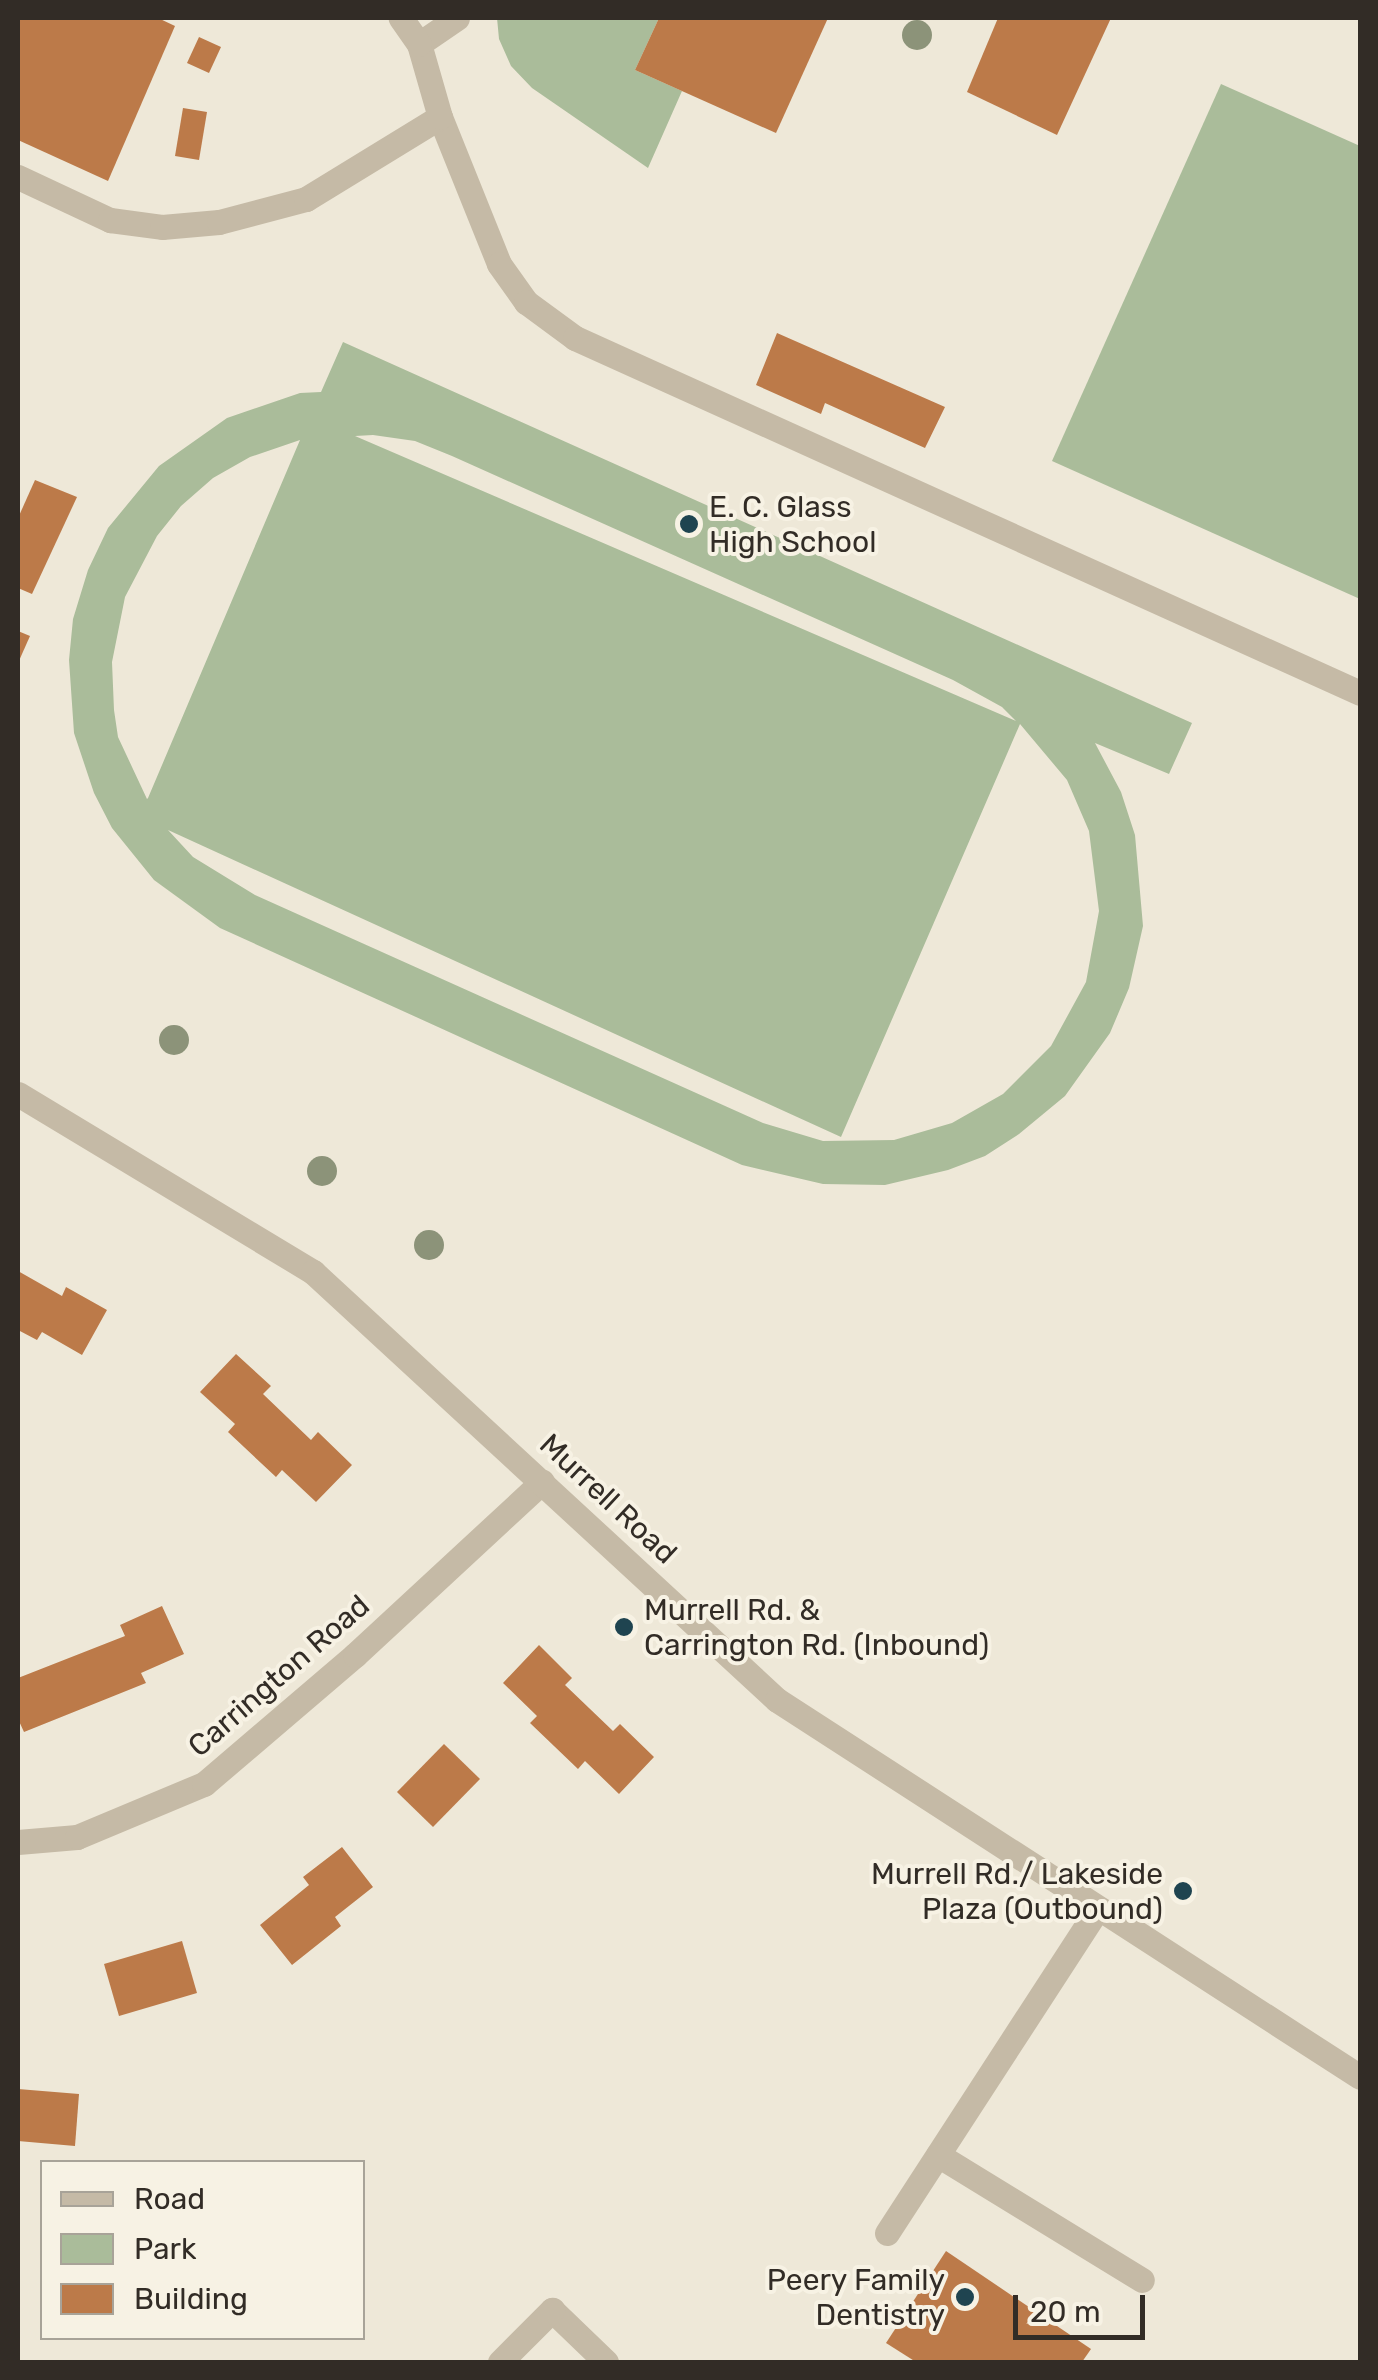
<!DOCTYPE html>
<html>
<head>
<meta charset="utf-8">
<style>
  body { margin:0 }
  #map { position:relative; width:1378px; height:2380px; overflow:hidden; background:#eee8d8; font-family:Rubik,sans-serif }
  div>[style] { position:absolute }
  .green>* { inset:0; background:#aabc9a }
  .building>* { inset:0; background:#bc7a49 }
  .service>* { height:25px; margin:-12.5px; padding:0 12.5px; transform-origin:12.5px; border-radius:12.5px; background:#c5baa6 }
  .minor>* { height:25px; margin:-12.5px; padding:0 12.5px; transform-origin:12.5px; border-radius:12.5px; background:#c5baa6 }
  .tertiary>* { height:25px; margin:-12.5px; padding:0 12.5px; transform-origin:12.5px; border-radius:12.5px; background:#c5baa6 }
  .trees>* { width:30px; height:30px; margin:-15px; border-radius:50%; background:#8c9379 }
  .dots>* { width:28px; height:28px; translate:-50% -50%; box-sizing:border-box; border:5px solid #f7f2e4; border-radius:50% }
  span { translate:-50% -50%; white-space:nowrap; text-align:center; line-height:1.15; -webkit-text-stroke:8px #f7f2e4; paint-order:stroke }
  .poi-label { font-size:30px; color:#322c26 }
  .left { translate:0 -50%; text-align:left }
  .right { translate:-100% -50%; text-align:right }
  .street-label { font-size:30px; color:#322c26 }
  .frame { position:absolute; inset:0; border:20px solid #322c26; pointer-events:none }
  .legend { position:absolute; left:40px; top:2160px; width:325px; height:180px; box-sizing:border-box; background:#f7f2e4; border:2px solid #a8a398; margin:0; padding:12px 18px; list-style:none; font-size:30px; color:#322c26 }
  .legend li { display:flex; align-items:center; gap:20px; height:50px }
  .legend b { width:50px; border:2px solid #a8a398 }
  .scale { position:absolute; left:1013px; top:2295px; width:132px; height:45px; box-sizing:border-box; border:5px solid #322c26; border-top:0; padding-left:12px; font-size:30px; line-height:35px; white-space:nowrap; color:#322c26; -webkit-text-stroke:8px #f7f2e4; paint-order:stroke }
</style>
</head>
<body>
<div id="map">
  <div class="green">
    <div style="clip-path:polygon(497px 18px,659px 18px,635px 70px,682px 91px,648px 168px,532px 88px,511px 66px,499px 39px)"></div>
    <div style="clip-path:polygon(1221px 84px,1360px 146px,1360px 599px,1052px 461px)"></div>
    <div style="clip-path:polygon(evenodd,343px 342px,1192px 723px,1169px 774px,1095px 743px,1121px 792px,1135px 835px,1143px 926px,1129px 988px,1110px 1033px,1065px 1096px,1019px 1134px,985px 1156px,948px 1170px,885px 1185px,823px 1184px,742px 1165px,220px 928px,154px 880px,112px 828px,94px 793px,74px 733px,69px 660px,73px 619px,88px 570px,108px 528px,159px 466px,227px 418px,300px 393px,321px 392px,343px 342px,373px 435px,415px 441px,452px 456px,953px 680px,1002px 707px,1016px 721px,355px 436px,373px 435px,343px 342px,300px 440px,148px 798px,147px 799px,118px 737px,114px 710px,112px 662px,125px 597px,157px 536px,181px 506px,213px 478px,250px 457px,300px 440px,343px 342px,1020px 724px,1067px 780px,1089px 831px,1099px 911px,1086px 982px,1051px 1046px,1003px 1094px,952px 1123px,894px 1140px,823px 1141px,763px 1123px,255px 895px,193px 857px,168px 830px,841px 1137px,1020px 724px)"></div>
  </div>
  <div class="building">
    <div style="clip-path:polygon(18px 18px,158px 18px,175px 26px,108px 181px,18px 140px)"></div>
    <div style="clip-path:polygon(659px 18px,828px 18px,776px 133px,635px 70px)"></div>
    <div style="clip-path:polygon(998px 18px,1111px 18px,1057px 135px,967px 92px)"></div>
    <div style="clip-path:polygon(199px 37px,221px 47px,209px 73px,187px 63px)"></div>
    <div style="clip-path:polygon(183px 108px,207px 112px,199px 160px,175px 156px)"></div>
    <div style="clip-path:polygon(777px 333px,945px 407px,925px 448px,825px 403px,821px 414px,756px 385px)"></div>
    <div style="clip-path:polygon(35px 480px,77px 497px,32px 594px,18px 588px,18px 518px)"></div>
    <div style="clip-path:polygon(18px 631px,30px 636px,18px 663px)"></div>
    <div style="clip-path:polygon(18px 1271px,62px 1296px,66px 1287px,107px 1310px,82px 1355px,42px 1332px,37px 1340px,18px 1330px)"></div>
    <div style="clip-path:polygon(236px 1354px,271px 1386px,263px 1394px,311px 1440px,318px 1432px,352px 1465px,316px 1502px,282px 1470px,276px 1477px,228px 1432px,235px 1424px,200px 1392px)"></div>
    <div style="clip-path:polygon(162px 1606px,184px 1654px,141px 1673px,146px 1683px,24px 1732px,18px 1719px,18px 1678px,125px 1636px,120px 1625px)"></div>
    <div style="clip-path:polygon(539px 1645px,572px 1678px,565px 1685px,613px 1731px,620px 1724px,654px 1757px,619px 1794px,585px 1761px,578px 1769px,530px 1723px,537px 1716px,503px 1683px)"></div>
    <div style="clip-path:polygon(444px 1744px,480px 1779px,433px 1827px,397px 1792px)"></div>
    <div style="clip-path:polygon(342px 1847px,373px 1887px,335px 1917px,341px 1926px,292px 1965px,260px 1925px,309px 1885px,303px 1877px)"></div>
    <div style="clip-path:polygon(182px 1941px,197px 1993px,119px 2016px,104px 1964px)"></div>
    <div style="clip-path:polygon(18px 2089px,79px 2094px,75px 2146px,18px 2141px)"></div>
    <div style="clip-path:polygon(946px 2251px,1091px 2349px,1082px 2362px,916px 2362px,886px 2343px)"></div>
  </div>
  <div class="service">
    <div style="left:419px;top:44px;width:46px;rotate:-34.4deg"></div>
    <div style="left:440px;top:117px;width:158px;rotate:68.1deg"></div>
    <div style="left:499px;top:264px;width:47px;rotate:54.6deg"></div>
    <div style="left:526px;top:302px;width:61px;rotate:36.3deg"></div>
    <div style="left:575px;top:338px;width:862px;rotate:24.33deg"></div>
    <div style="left:18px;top:177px;width:102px;rotate:25.1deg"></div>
    <div style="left:110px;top:220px;width:52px;rotate:7.7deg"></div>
    <div style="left:162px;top:227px;width:57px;rotate:-5deg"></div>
    <div style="left:219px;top:222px;width:90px;rotate:-14.8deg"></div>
    <div style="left:306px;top:199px;width:157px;rotate:-31.5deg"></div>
    <div style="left:440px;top:117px;width:76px;rotate:-106deg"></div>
    <div style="left:419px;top:44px;width:32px;rotate:-125deg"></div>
    <div style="left:938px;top:2155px;width:239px;rotate:31.5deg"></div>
    <div style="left:887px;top:2233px;width:387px;rotate:-57deg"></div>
    <div style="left:552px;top:2310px;width:75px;rotate:43.9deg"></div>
  </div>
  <div class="minor">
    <div style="left:18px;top:1842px;width:59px;rotate:-4.8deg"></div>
    <div style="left:77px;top:1837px;width:138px;rotate:-22.7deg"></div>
    <div style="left:204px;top:1784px;width:199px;rotate:-40.5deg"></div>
    <div style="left:355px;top:1655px;width:255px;rotate:-42.8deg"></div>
    <div style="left:500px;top:2362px;width:74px;rotate:-45deg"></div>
  </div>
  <div class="tertiary">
    <div style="left:18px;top:1094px;width:345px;rotate:31.1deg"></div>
    <div style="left:313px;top:1272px;width:631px;rotate:42.69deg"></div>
    <div style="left:777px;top:1700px;width:694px;rotate:32.89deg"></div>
  </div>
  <div class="trees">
    <div style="left:917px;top:35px"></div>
    <div style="left:174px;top:1040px"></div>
    <div style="left:322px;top:1171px"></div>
    <div style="left:429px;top:1245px"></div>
  </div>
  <div class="dots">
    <div style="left:689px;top:524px;background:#1f4450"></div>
    <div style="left:624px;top:1627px;background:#1f4450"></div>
    <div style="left:1183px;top:1891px;background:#1f4450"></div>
    <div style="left:965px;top:2297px;background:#1f4450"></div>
  </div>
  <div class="poi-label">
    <span class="left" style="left:709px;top:524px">E. C. Glass<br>High School</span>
    <span class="left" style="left:644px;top:1627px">Murrell Rd. &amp;<br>Carrington Rd. (Inbound)</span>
    <span class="right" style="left:1163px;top:1891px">Murrell Rd./ Lakeside<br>Plaza (Outbound)</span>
    <span class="right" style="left:945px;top:2297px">Peery Family<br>Dentistry</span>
  </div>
  <div class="street-label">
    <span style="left:608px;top:1499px;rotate:43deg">Murrell Road</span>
    <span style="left:279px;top:1676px;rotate:-41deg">Carrington Road</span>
  </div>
  <div class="frame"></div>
  <ul class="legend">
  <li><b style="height:12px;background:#c5baa6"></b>Road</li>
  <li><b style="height:28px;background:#aabc9a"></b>Park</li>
  <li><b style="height:28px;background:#bc7a49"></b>Building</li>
  </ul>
  <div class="scale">20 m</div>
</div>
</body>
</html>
